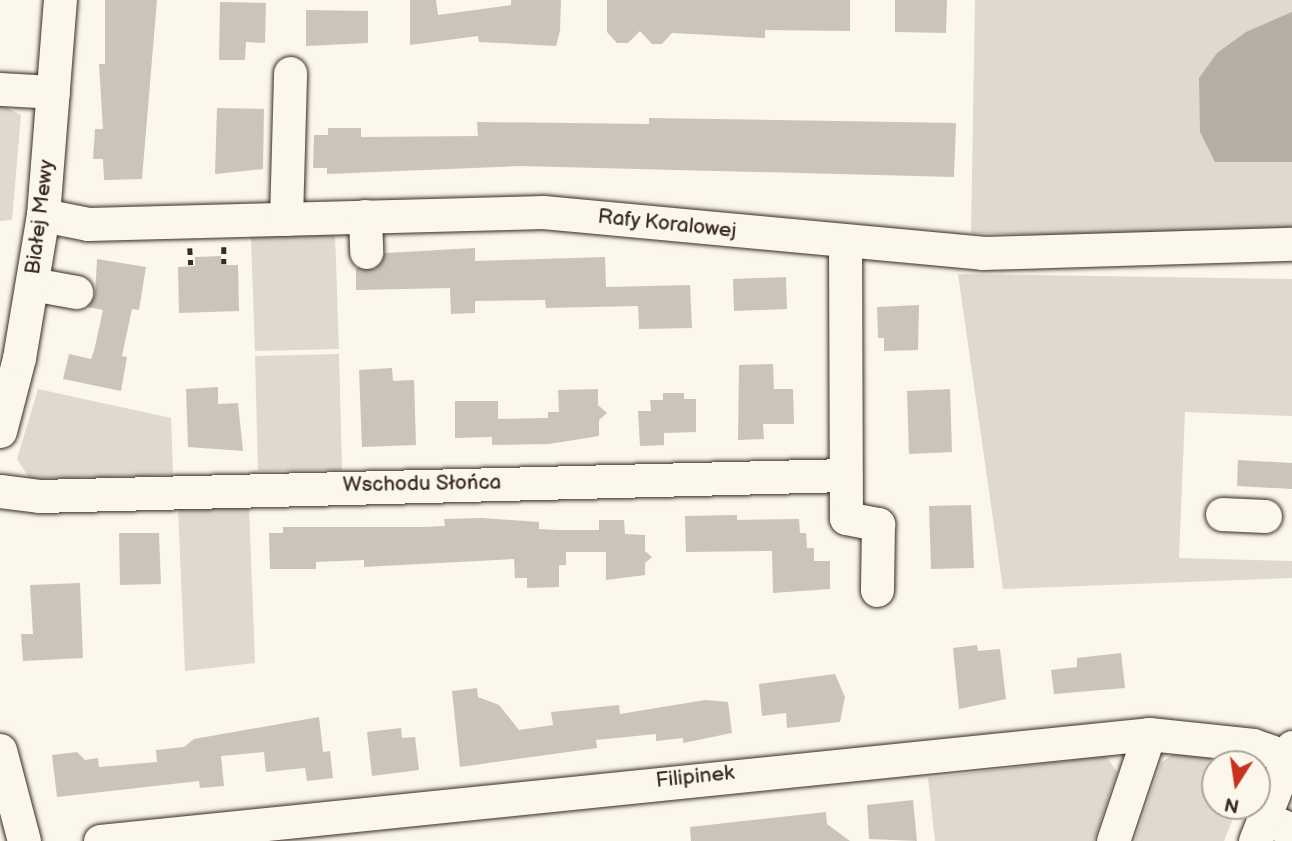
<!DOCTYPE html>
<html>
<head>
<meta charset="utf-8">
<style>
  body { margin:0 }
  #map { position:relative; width:1292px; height:841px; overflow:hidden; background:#fbf7ec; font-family:"Balsamiq Sans",sans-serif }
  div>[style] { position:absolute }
  .green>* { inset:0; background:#dfd9ce }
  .water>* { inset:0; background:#b6aea2 }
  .building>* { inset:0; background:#ccc4b9 }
  .path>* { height:4.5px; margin-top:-2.25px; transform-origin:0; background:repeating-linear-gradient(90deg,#3b2a1e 0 7px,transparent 0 12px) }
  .roads { filter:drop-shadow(0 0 2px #3b2a1e) drop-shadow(0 0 2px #3b2a1e) }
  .minor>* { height:33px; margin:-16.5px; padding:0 16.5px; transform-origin:16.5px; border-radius:16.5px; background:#fbf7ec }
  span { translate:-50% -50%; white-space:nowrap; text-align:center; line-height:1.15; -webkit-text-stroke:5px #fbf7ec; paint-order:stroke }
  .street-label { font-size:21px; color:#3b2a1e }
  .north { position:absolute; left:1201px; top:750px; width:70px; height:70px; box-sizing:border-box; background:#fbf7ec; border:2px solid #aea59a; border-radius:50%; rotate:192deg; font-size:19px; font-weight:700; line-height:28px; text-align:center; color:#3b2a1e }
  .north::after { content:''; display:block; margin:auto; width:24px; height:32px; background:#c8321e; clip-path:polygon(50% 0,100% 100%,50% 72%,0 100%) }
</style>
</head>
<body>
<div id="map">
  <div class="green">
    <div style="clip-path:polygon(975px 0,1292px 0,1292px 231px,1152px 237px,971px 233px)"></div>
    <div style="clip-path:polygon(0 104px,21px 115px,12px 220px,0 221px)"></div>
    <div style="clip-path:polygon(335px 235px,339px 349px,255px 351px,251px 236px)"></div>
    <div style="clip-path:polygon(958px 274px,1292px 279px,1292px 416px,1185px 412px,1179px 558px,1292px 561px,1292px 578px,1003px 589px)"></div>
    <div style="clip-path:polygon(339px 354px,342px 470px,258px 471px,255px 356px)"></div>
    <div style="clip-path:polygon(38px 389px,171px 418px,173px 475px,30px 479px,17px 459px)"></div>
    <div style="clip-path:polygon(249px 506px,255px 663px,185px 671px,178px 508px)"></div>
    <div style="clip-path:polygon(1176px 752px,1225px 760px,1215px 764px,1211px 795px,1215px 806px,1238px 806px,1224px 841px,1135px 841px,1161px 763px)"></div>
    <div style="clip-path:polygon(1106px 756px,1117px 772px,1094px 841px,935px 841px,928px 778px)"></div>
  </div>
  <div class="water">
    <div style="clip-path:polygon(1292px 12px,1292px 162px,1215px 162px,1200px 132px,1199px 78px,1217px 53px,1246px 32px)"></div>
  </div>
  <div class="building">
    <div style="clip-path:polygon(105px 0,157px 0,142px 179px,104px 180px,103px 159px,93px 159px,95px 129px,103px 129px,99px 64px,105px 64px)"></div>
    <div style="clip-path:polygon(410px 0,436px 0,438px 15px,511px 5px,511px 0,561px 0,560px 31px,556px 46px,479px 42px,478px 36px,410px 45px)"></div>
    <div style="clip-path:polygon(607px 0,850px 0,850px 31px,765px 30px,765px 38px,672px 33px,662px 44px,652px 44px,640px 31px,628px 43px,617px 43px,607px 32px)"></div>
    <div style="clip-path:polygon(895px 0,947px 0,946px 33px,895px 32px)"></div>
    <div style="clip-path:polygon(220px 2px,266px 3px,265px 43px,246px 42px,245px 60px,219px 60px)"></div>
    <div style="clip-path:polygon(306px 10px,368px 11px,368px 43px,306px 46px)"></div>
    <div style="clip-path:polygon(217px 108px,264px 109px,263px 169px,215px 174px)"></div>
    <div style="clip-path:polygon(649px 118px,956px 123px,954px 177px,521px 166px,327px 174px,327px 168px,313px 168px,314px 135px,328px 135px,328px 128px,361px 128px,361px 137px,478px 136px,477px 122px,649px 124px)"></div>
    <div style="clip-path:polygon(475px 248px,475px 261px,605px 257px,606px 287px,690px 285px,692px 328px,639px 329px,638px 306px,546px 308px,545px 300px,475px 301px,475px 313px,451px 314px,450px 288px,356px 290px,356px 268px,375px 269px,385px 253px)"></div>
    <div style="clip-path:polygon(221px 256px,221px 265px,238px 265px,239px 311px,179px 313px,178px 267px,195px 266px,195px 257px)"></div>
    <div style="clip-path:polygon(97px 259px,146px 267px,139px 310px,132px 309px,122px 356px,127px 357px,121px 391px,63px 379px,69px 354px,91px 359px,94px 351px,103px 310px,87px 307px,95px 296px)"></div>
    <div style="clip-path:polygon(786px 277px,787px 309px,734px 311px,733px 279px)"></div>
    <div style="clip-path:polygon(919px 305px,918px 350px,884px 351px,884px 338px,878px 338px,877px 307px)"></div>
    <div style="clip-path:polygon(773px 364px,774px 389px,793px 389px,794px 424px,763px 424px,764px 439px,738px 440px,739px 365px)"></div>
    <div style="clip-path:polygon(392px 368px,393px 381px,414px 380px,416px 445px,362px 447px,359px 370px)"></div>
    <div style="clip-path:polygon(218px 387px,218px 404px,238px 403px,243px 451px,188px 447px,186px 389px)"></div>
    <div style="clip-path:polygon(598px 389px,598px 405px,607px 413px,599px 420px,599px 436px,549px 444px,492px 445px,492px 437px,455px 438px,455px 401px,498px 401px,498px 419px,548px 418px,548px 412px,559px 412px,558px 390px)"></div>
    <div style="clip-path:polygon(950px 389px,952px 452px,909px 454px,907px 391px)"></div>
    <div style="clip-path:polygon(663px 393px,684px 393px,684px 399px,696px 399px,696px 432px,664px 433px,664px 445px,640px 446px,638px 411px,651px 411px,650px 400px,663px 400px)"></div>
    <div style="clip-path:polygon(1238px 460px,1292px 463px,1292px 489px,1237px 486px)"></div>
    <div style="clip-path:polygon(971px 505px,974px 568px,931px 569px,929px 506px)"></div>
    <div style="clip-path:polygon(737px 515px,737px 520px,799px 519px,800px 533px,806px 533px,807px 548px,814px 548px,814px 561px,830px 561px,830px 589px,773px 593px,772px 551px,686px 552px,685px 516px)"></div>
    <div style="clip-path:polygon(482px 518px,539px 522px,539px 529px,558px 530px,599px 530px,599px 520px,624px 520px,625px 534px,645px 535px,645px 551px,652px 557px,645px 563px,645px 575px,606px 580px,606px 552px,566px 552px,566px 565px,559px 565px,559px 587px,527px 588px,527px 578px,515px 578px,514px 559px,364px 567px,364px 560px,316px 562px,316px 569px,270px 569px,269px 533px,283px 533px,283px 527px,422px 527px,445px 526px,444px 519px)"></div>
    <div style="clip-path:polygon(119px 533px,159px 533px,161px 584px,120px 585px)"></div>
    <div style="clip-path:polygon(80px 583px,83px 658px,23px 661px,21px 634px,33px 634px,30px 585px)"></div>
    <div style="clip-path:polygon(977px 645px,978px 651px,1000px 649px,1006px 699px,959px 709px,953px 648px)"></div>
    <div style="clip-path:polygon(1121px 653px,1125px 688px,1054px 694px,1051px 670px,1077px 667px,1077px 658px)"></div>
    <div style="clip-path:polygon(835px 674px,845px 697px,840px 722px,787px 728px,786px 713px,762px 716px,759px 684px)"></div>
    <div style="clip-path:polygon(477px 688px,478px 697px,499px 705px,519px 730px,553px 725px,551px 712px,619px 705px,620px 714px,705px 700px,728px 702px,732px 733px,683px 743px,683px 738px,656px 741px,656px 734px,596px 740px,597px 748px,460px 767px,452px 691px)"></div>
    <div style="clip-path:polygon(319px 717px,323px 752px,330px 751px,333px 778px,307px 781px,305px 768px,266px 772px,264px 752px,221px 756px,224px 786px,200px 788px,199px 781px,57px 797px,52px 755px,77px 752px,85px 760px,98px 758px,99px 767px,157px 762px,156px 750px,184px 747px,194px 739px)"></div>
    <div style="clip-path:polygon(401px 728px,402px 738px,415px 737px,419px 770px,372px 776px,367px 732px)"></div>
    <div style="clip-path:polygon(913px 800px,917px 841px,869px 839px,867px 805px)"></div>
    <div style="clip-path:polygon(826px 812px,827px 824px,850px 841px,691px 841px,690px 827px)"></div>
  </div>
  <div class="path">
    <div style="left:224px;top:247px;width:17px;rotate:90deg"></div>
    <div style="left:190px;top:248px;width:17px;rotate:87deg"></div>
  </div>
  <div class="roads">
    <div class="minor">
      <div style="left:0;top:89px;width:53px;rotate:3.2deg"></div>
      <div style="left:43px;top:215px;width:46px;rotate:11.3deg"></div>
      <div style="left:88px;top:224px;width:455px;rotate:-1.5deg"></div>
      <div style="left:543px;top:212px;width:441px;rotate:5.3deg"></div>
      <div style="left:982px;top:253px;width:310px;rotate:-1.7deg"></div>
      <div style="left:365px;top:216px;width:36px;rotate:88deg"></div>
      <div style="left:286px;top:219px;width:146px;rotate:-88.4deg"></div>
      <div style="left:845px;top:241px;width:277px;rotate:89.8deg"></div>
      <div style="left:846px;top:518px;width:33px;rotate:11deg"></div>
      <div style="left:878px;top:524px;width:66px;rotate:90.9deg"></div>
      <div style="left:32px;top:284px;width:45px;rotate:10.3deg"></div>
      <div style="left:0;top:431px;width:75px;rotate:-75.4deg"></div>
      <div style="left:19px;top:358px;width:145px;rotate:-80.5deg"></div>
      <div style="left:43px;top:215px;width:216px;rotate:-85.5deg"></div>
      <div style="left:0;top:491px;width:39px;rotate:7deg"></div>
      <div style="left:39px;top:496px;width:806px;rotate:-1.49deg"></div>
      <div style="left:1222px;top:514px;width:43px;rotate:2.7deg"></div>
      <div style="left:0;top:750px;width:94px;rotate:75.2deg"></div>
      <div style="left:1264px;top:818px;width:30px;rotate:23deg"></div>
      <div style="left:100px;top:841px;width:1054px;rotate:-5.82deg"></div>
      <div style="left:1149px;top:734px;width:105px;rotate:6deg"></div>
      <div style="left:1253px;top:745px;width:37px;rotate:19deg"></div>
      <div style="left:1113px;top:841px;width:113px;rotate:-71.4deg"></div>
      <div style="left:1255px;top:841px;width:101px;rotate:-68.5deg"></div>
    </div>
  </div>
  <div class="street-label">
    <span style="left:40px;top:217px;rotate:-83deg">Białej Mewy</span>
    <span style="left:667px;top:224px;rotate:6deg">Rafy Koralowej</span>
    <span style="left:422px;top:484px;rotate:-1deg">Wschodu Słońca</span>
    <span style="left:695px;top:777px;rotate:-6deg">Filipinek</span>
  </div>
  <div class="north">N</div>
</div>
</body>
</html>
